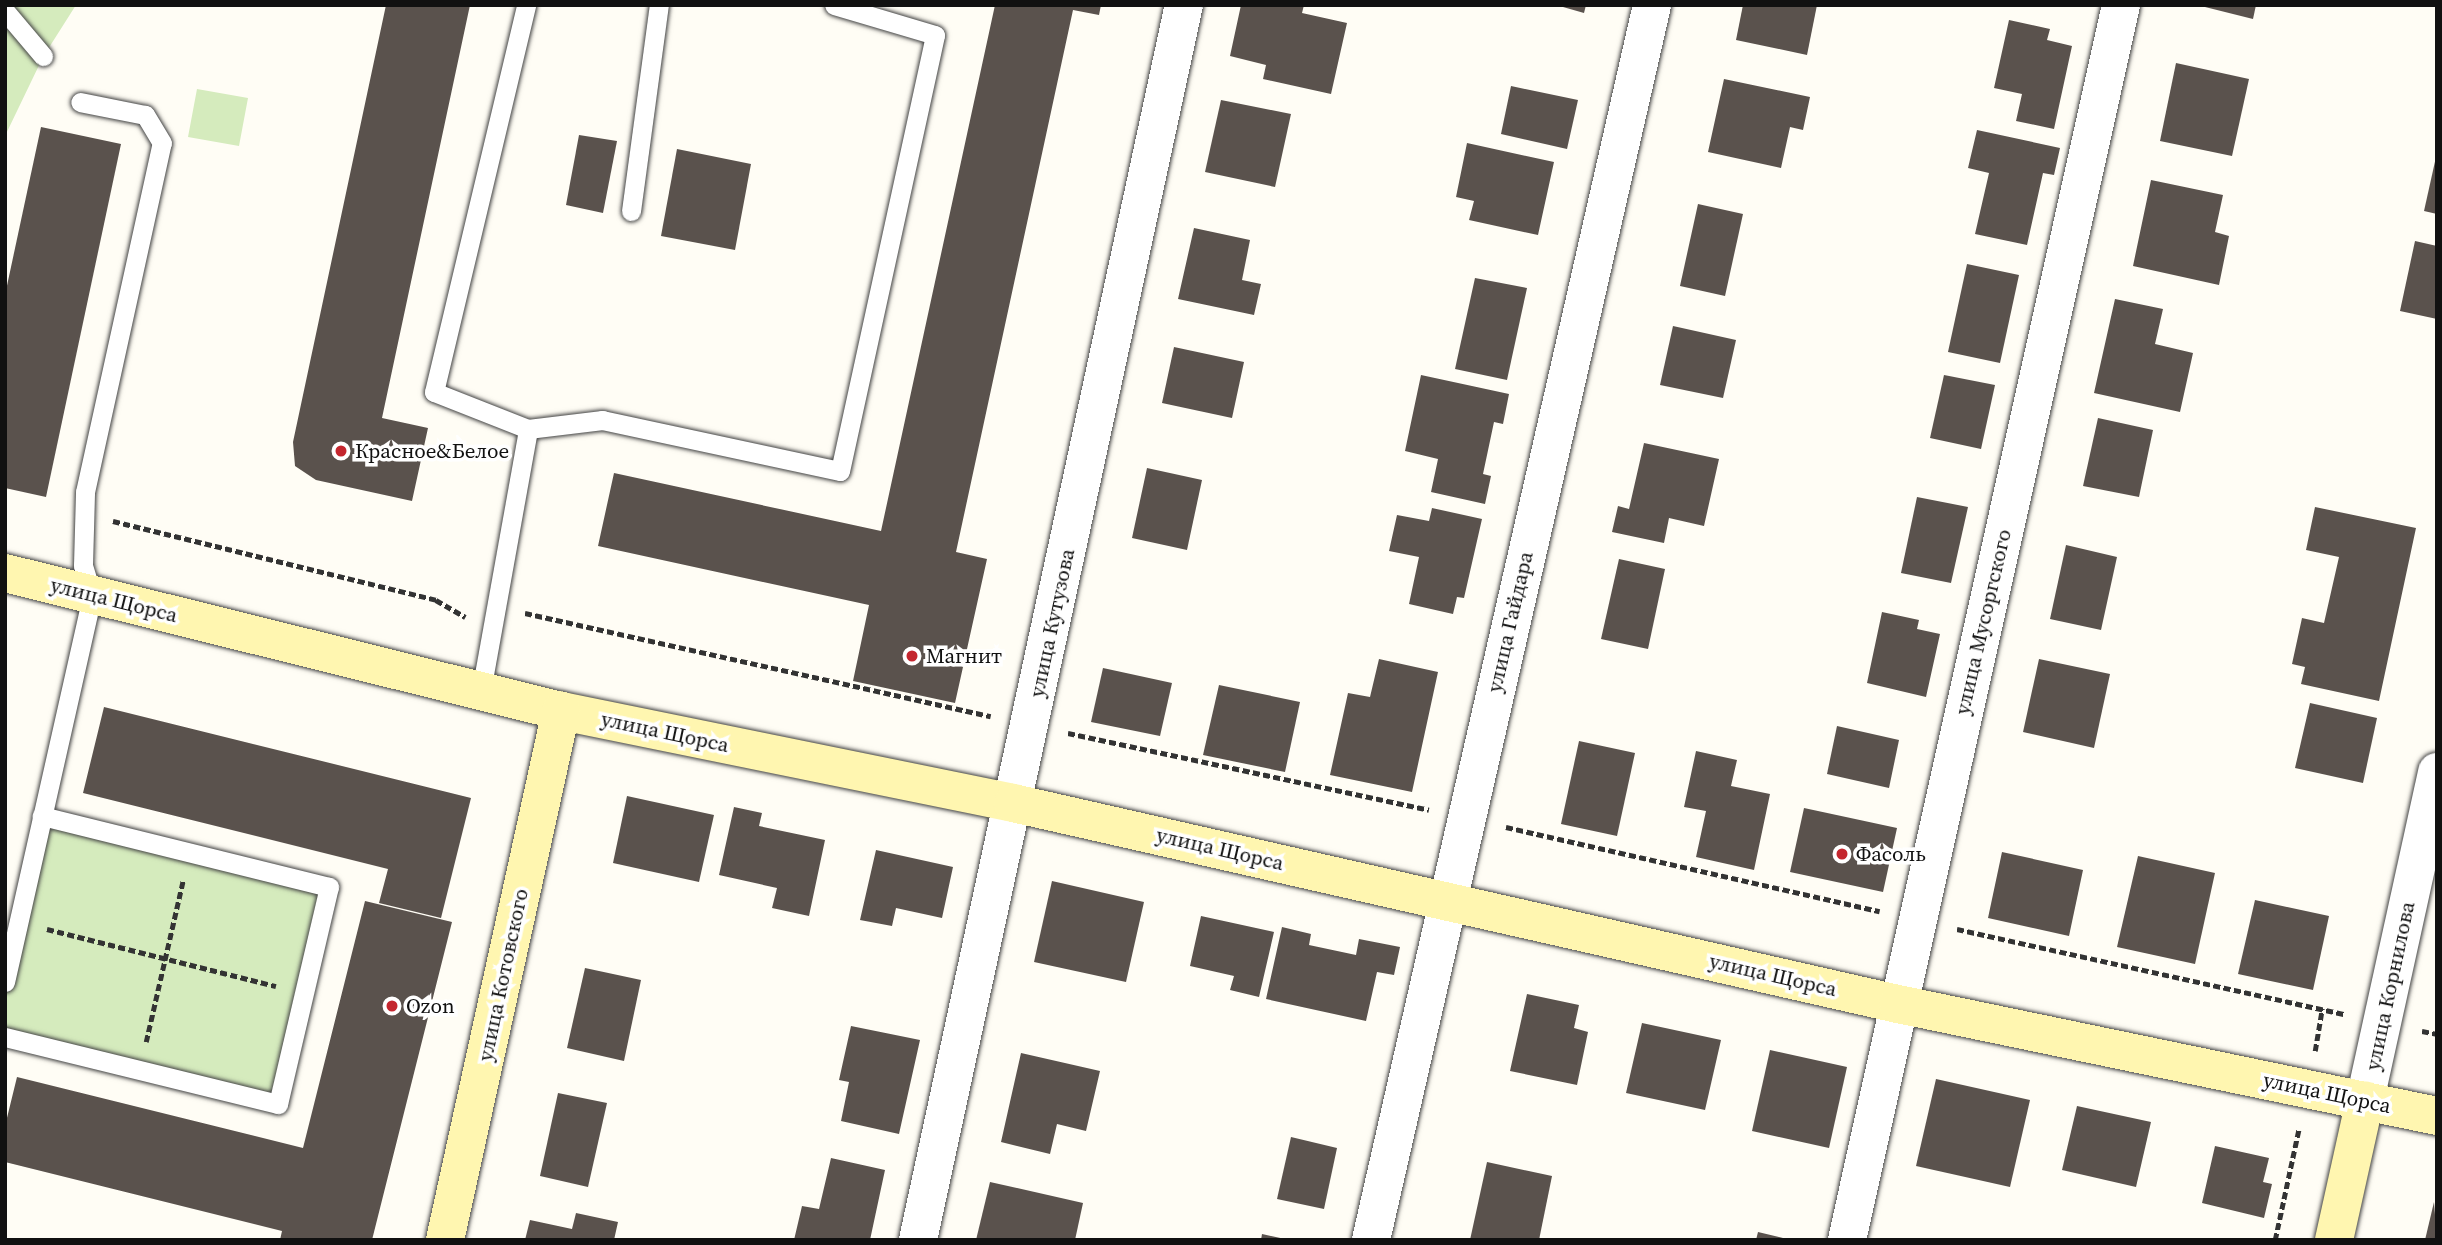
<!DOCTYPE html>
<html>
<head>
<meta charset="utf-8">
<style>
  body { margin:0 }
  #map { position:relative; width:2442px; height:1245px; overflow:hidden; background:#fffdf5; font-family:"Source Serif 4",serif }
  div>[style] { position:absolute }
  .green>* { inset:0; background:#d5ebbd }
  .building>* { inset:0; background:#5a524d }
  .path>* { height:4.5px; margin-top:-2.25px; transform-origin:0; background:repeating-linear-gradient(90deg,#333 0 7px,transparent 0 10.5px) }
  .roads { filter:drop-shadow(0 0 2px #444) drop-shadow(0 0 2px #444) }
  .lane>* { height:19px; margin:-9.5px; padding:0 9.5px; transform-origin:9.5px; border-radius:9.5px; background:#fff }
  .street>* { height:38px; margin:-19px; padding:0 19px; transform-origin:19px; border-radius:19px; background:#fff }
  .secondary>* { height:38px; margin:-19px; padding:0 19px; transform-origin:19px; border-radius:19px; background:#fff6b0 }
  .dots>* { width:19px; height:19px; translate:-50% -50%; box-sizing:border-box; border:4px solid #fff; border-radius:50% }
  span { translate:-50% -50%; white-space:nowrap; text-align:center; line-height:1.15; -webkit-text-stroke:7px #fff; paint-order:stroke }
  .poi-label { font-size:21px; color:#111 }
  .left { translate:0 -50%; text-align:left }
  .street-label { font-size:21px; color:#111 }
  .frame { position:absolute; inset:0; border:7px solid #111; pointer-events:none }
</style>
</head>
<body>
<div id="map">
  <div class="green">
    <div style="clip-path:polygon(5px 5px,76px 5px,43px 57px,5px 136px)"></div>
    <div style="clip-path:polygon(197px 89px,248px 98px,239px 146px,188px 137px)"></div>
    <div style="clip-path:polygon(42px 816px,329px 887px,278px 1104px,5px 1037px,5px 982px)"></div>
  </div>
  <div class="building">
    <div style="clip-path:polygon(386px 5px,470px 5px,382px 418px,428px 428px,412px 501px,316px 480px,295px 466px,293px 442px)"></div>
    <div style="clip-path:polygon(995px 5px,1101px 5px,1099px 15px,1073px 10px,956px 552px,987px 559px,955px 703px,853px 681px,869px 605px,598px 546px,614px 473px,881px 531px)"></div>
    <div style="clip-path:polygon(1241px 5px,1304px 5px,1302px 13px,1347px 23px,1331px 94px,1263px 79px,1266px 65px,1230px 56px)"></div>
    <div style="clip-path:polygon(1556px 5px,1586px 5px,1584px 13px)"></div>
    <div style="clip-path:polygon(1743px 5px,1817px 5px,1807px 55px,1736px 40px)"></div>
    <div style="clip-path:polygon(2197px 5px,2256px 5px,2253px 19px)"></div>
    <div style="clip-path:polygon(2009px 20px,2050px 29px,2047px 40px,2072px 46px,2054px 129px,2016px 121px,2022px 94px,1994px 88px)"></div>
    <div style="clip-path:polygon(2176px 63px,2249px 79px,2232px 156px,2160px 141px)"></div>
    <div style="clip-path:polygon(1724px 79px,1810px 97px,1803px 130px,1790px 127px,1781px 168px,1708px 152px)"></div>
    <div style="clip-path:polygon(1511px 86px,1578px 100px,1567px 149px,1501px 134px)"></div>
    <div style="clip-path:polygon(1221px 100px,1291px 114px,1275px 187px,1205px 172px)"></div>
    <div style="clip-path:polygon(41px 127px,121px 144px,46px 497px,5px 488px,5px 295px)"></div>
    <div style="clip-path:polygon(1977px 130px,2060px 148px,2054px 175px,2043px 173px,2027px 245px,1975px 234px,1989px 173px,1968px 168px)"></div>
    <div style="clip-path:polygon(579px 135px,617px 141px,603px 213px,566px 205px)"></div>
    <div style="clip-path:polygon(1467px 143px,1554px 162px,1538px 235px,1469px 220px,1474px 201px,1456px 197px)"></div>
    <div style="clip-path:polygon(677px 149px,751px 164px,735px 250px,661px 236px)"></div>
    <div style="clip-path:polygon(2436px 157px,2437px 157px,2437px 214px,2424px 211px)"></div>
    <div style="clip-path:polygon(2151px 180px,2223px 195px,2215px 232px,2229px 236px,2219px 285px,2133px 266px)"></div>
    <div style="clip-path:polygon(1698px 204px,1743px 214px,1725px 296px,1680px 286px)"></div>
    <div style="clip-path:polygon(1194px 228px,1250px 240px,1242px 280px,1261px 284px,1254px 315px,1178px 299px)"></div>
    <div style="clip-path:polygon(2415px 241px,2437px 246px,2437px 319px,2400px 311px)"></div>
    <div style="clip-path:polygon(1967px 264px,2019px 275px,2000px 363px,1948px 352px)"></div>
    <div style="clip-path:polygon(1475px 278px,1527px 288px,1507px 380px,1455px 369px)"></div>
    <div style="clip-path:polygon(2115px 299px,2163px 309px,2155px 344px,2193px 353px,2180px 412px,2094px 393px)"></div>
    <div style="clip-path:polygon(1673px 326px,1736px 340px,1723px 398px,1660px 385px)"></div>
    <div style="clip-path:polygon(1174px 347px,1244px 362px,1232px 418px,1162px 403px)"></div>
    <div style="clip-path:polygon(1421px 375px,1509px 394px,1503px 424px,1494px 422px,1483px 474px,1491px 476px,1485px 504px,1431px 492px,1438px 459px,1405px 451px)"></div>
    <div style="clip-path:polygon(1944px 375px,1995px 385px,1981px 449px,1930px 438px)"></div>
    <div style="clip-path:polygon(2098px 418px,2153px 430px,2139px 497px,2083px 486px)"></div>
    <div style="clip-path:polygon(1644px 443px,1719px 459px,1704px 526px,1669px 518px,1664px 543px,1612px 532px,1618px 506px,1629px 509px)"></div>
    <div style="clip-path:polygon(1147px 468px,1202px 480px,1187px 550px,1132px 538px)"></div>
    <div style="clip-path:polygon(1917px 497px,1968px 507px,1951px 583px,1901px 573px)"></div>
    <div style="clip-path:polygon(2315px 507px,2416px 528px,2379px 701px,2301px 684px,2305px 667px,2292px 664px,2302px 618px,2324px 623px,2339px 557px,2306px 550px)"></div>
    <div style="clip-path:polygon(1432px 508px,1482px 519px,1464px 598px,1457px 597px,1453px 614px,1409px 604px,1419px 557px,1389px 551px,1397px 515px,1429px 521px)"></div>
    <div style="clip-path:polygon(2066px 545px,2117px 557px,2101px 630px,2050px 619px)"></div>
    <div style="clip-path:polygon(1619px 559px,1665px 569px,1648px 649px,1601px 639px)"></div>
    <div style="clip-path:polygon(1882px 612px,1919px 620px,1917px 629px,1940px 634px,1926px 697px,1867px 683px)"></div>
    <div style="clip-path:polygon(1379px 659px,1438px 672px,1412px 792px,1330px 775px,1348px 693px,1370px 697px)"></div>
    <div style="clip-path:polygon(2039px 659px,2110px 674px,2094px 748px,2023px 732px)"></div>
    <div style="clip-path:polygon(1103px 668px,1172px 683px,1160px 736px,1091px 722px)"></div>
    <div style="clip-path:polygon(1219px 685px,1300px 702px,1285px 772px,1203px 755px)"></div>
    <div style="clip-path:polygon(2310px 703px,2377px 718px,2363px 783px,2295px 768px)"></div>
    <div style="clip-path:polygon(104px 707px,471px 798px,441px 918px,379px 903px,388px 869px,83px 793px)"></div>
    <div style="clip-path:polygon(1837px 726px,1899px 740px,1889px 788px,1827px 774px)"></div>
    <div style="clip-path:polygon(1579px 741px,1635px 753px,1617px 836px,1561px 824px)"></div>
    <div style="clip-path:polygon(1696px 751px,1737px 760px,1731px 786px,1770px 794px,1754px 870px,1696px 857px,1706px 811px,1684px 807px)"></div>
    <div style="clip-path:polygon(627px 796px,714px 815px,699px 882px,613px 863px)"></div>
    <div style="clip-path:polygon(734px 807px,762px 813px,759px 826px,825px 840px,809px 916px,772px 908px,777px 888px,719px 875px)"></div>
    <div style="clip-path:polygon(1804px 808px,1897px 828px,1883px 892px,1790px 872px)"></div>
    <div style="clip-path:polygon(876px 850px,953px 867px,942px 918px,896px 908px,892px 926px,860px 920px)"></div>
    <div style="clip-path:polygon(2002px 852px,2083px 870px,2069px 936px,1988px 918px)"></div>
    <div style="clip-path:polygon(2138px 856px,2215px 873px,2195px 964px,2117px 947px)"></div>
    <div style="clip-path:polygon(1052px 881px,1144px 902px,1126px 982px,1034px 962px)"></div>
    <div style="clip-path:polygon(2255px 900px,2329px 916px,2313px 990px,2238px 974px)"></div>
    <div style="clip-path:polygon(365px 901px,452px 922px,372px 1240px,280px 1240px,282px 1231px,5px 1162px,5px 1126px,17px 1077px,303px 1148px)"></div>
    <div style="clip-path:polygon(1201px 916px,1274px 932px,1259px 997px,1230px 990px,1234px 976px,1190px 966px)"></div>
    <div style="clip-path:polygon(1282px 927px,1311px 934px,1309px 945px,1356px 955px,1359px 939px,1400px 947px,1394px 975px,1377px 972px,1366px 1021px,1266px 999px)"></div>
    <div style="clip-path:polygon(585px 968px,641px 980px,624px 1061px,567px 1048px)"></div>
    <div style="clip-path:polygon(1527px 994px,1579px 1005px,1574px 1028px,1588px 1032px,1577px 1085px,1510px 1071px)"></div>
    <div style="clip-path:polygon(1642px 1023px,1721px 1040px,1705px 1110px,1626px 1093px)"></div>
    <div style="clip-path:polygon(851px 1026px,920px 1040px,899px 1134px,841px 1121px,849px 1082px,839px 1080px)"></div>
    <div style="clip-path:polygon(1770px 1050px,1847px 1067px,1829px 1148px,1752px 1131px)"></div>
    <div style="clip-path:polygon(1021px 1053px,1100px 1071px,1086px 1131px,1057px 1124px,1050px 1154px,1001px 1142px)"></div>
    <div style="clip-path:polygon(1936px 1079px,2030px 1100px,2010px 1187px,1916px 1166px)"></div>
    <div style="clip-path:polygon(558px 1093px,607px 1103px,588px 1187px,540px 1176px)"></div>
    <div style="clip-path:polygon(2077px 1106px,2151px 1122px,2136px 1187px,2062px 1170px)"></div>
    <div style="clip-path:polygon(1291px 1137px,1337px 1148px,1324px 1209px,1277px 1199px)"></div>
    <div style="clip-path:polygon(2215px 1146px,2269px 1158px,2263px 1182px,2272px 1184px,2264px 1218px,2202px 1203px)"></div>
    <div style="clip-path:polygon(831px 1158px,885px 1170px,870px 1240px,794px 1240px,802px 1206px,819px 1209px)"></div>
    <div style="clip-path:polygon(1487px 1162px,1552px 1176px,1539px 1240px,1470px 1240px)"></div>
    <div style="clip-path:polygon(990px 1182px,1083px 1203px,1075px 1240px,976px 1240px)"></div>
    <div style="clip-path:polygon(2434px 1202px,2437px 1240px,2425px 1240px)"></div>
    <div style="clip-path:polygon(576px 1213px,618px 1222px,614px 1240px,525px 1240px,530px 1220px,572px 1229px)"></div>
    <div style="clip-path:polygon(1758px 1232px,1787px 1239px,1787px 1240px,1756px 1240px)"></div>
    <div style="clip-path:polygon(1262px 1234px,1285px 1239px,1284px 1240px,1261px 1240px)"></div>
  </div>
  <div class="path">
    <div style="left:113px;top:521px;width:333px;rotate:13.7deg"></div>
    <div style="left:436px;top:600px;width:34px;rotate:30deg"></div>
    <div style="left:525px;top:613px;width:477px;rotate:12.5deg"></div>
    <div style="left:1068px;top:733px;width:369px;rotate:12deg"></div>
    <div style="left:1506px;top:827px;width:383px;rotate:12.7deg"></div>
    <div style="left:47px;top:929px;width:236px;rotate:14deg"></div>
    <div style="left:1957px;top:929px;width:397px;rotate:12.4deg"></div>
    <div style="left:2422px;top:1031px;width:15px;rotate:11deg"></div>
    <div style="left:146px;top:1042px;width:166px;rotate:-77.1deg"></div>
    <div style="left:2315px;top:1051px;width:43px;rotate:-80.5deg"></div>
    <div style="left:2275px;top:1240px;width:115px;rotate:-77.9deg"></div>
  </div>
  <div class="roads">
    <div class="lane">
      <div style="left:5px;top:11px;width:59px;rotate:49.8deg"></div>
      <div style="left:631px;top:211px;width:208px;rotate:-82.3deg"></div>
      <div style="left:528px;top:429px;width:75px;rotate:-6.9deg"></div>
      <div style="left:602px;top:420px;width:243px;rotate:12.1deg"></div>
      <div style="left:840px;top:471px;width:446px;rotate:-77.7deg"></div>
      <div style="left:935px;top:35px;width:105px;rotate:-163.5deg"></div>
      <div style="left:481px;top:691px;width:266px;rotate:-79.8deg"></div>
      <div style="left:528px;top:429px;width:101px;rotate:-158.5deg"></div>
      <div style="left:434px;top:392px;width:398px;rotate:-76.6deg"></div>
      <div style="left:5px;top:982px;width:397px;rotate:-77.3deg"></div>
      <div style="left:92px;top:595px;width:31px;rotate:-107deg"></div>
      <div style="left:83px;top:565px;width:73px;rotate:-88.4deg"></div>
      <div style="left:85px;top:492px;width:357px;rotate:-77.6deg"></div>
      <div style="left:162px;top:143px;width:33px;rotate:-121deg"></div>
      <div style="left:145px;top:115px;width:66px;rotate:-168.7deg"></div>
      <div style="left:5px;top:1037px;width:281px;rotate:13.8deg"></div>
      <div style="left:278px;top:1104px;width:223px;rotate:-76.8deg"></div>
      <div style="left:329px;top:887px;width:296px;rotate:-166.1deg"></div>
    </div>
    <div class="street">
      <div style="left:2365px;top:1100px;width:336px;rotate:-77.6deg"></div>
      <div style="left:918px;top:1240px;width:1263px;rotate:-77.85deg"></div>
      <div style="left:1371px;top:1240px;width:1267px;rotate:-77.18deg"></div>
      <div style="left:1847px;top:1240px;width:1265px;rotate:-77.49deg"></div>
    </div>
    <div class="secondary">
      <div style="left:5px;top:573px;width:573px;rotate:13.94deg"></div>
      <div style="left:561px;top:711px;width:461px;rotate:11.5deg"></div>
      <div style="left:1013px;top:803px;width:908px;rotate:12.8deg"></div>
      <div style="left:1898px;top:1004px;width:551px;rotate:11.74deg"></div>
      <div style="left:445px;top:1240px;width:542px;rotate:-77.63deg"></div>
      <div style="left:2334px;top:1240px;width:143px;rotate:-77.5deg"></div>
    </div>
  </div>
  <div class="dots">
    <div style="left:341px;top:451px;background:#c4262e"></div>
    <div style="left:912px;top:656px;background:#c4262e"></div>
    <div style="left:1842px;top:854px;background:#c4262e"></div>
    <div style="left:392px;top:1006px;background:#c4262e"></div>
  </div>
  <div class="poi-label">
    <span class="left" style="left:355px;top:451px">Красное&amp;Белое</span>
    <span class="left" style="left:926px;top:656px">Магнит</span>
    <span class="left" style="left:1856px;top:854px">Фасоль</span>
    <span class="left" style="left:406px;top:1006px">Ozon</span>
  </div>
  <div class="street-label">
    <span style="left:114px;top:600px;rotate:14deg">улица Щорса</span>
    <span style="left:1510px;top:622px;rotate:-77deg">улица Гайдара</span>
    <span style="left:1983px;top:622px;rotate:-77deg">улица Мусоргского</span>
    <span style="left:1052px;top:623px;rotate:-78deg">улица Кутузова</span>
    <span style="left:665px;top:732px;rotate:12deg">улица Щорса</span>
    <span style="left:1220px;top:849px;rotate:13deg">улица Щорса</span>
    <span style="left:503px;top:975px;rotate:-78deg">улица Котовского</span>
    <span style="left:1773px;top:975px;rotate:13deg">улица Щорса</span>
    <span style="left:2390px;top:986px;rotate:-78deg">улица Корнилова</span>
    <span style="left:2327px;top:1093px;rotate:12deg">улица Щорса</span>
  </div>
  <div class="frame"></div>
</div>
</body>
</html>
